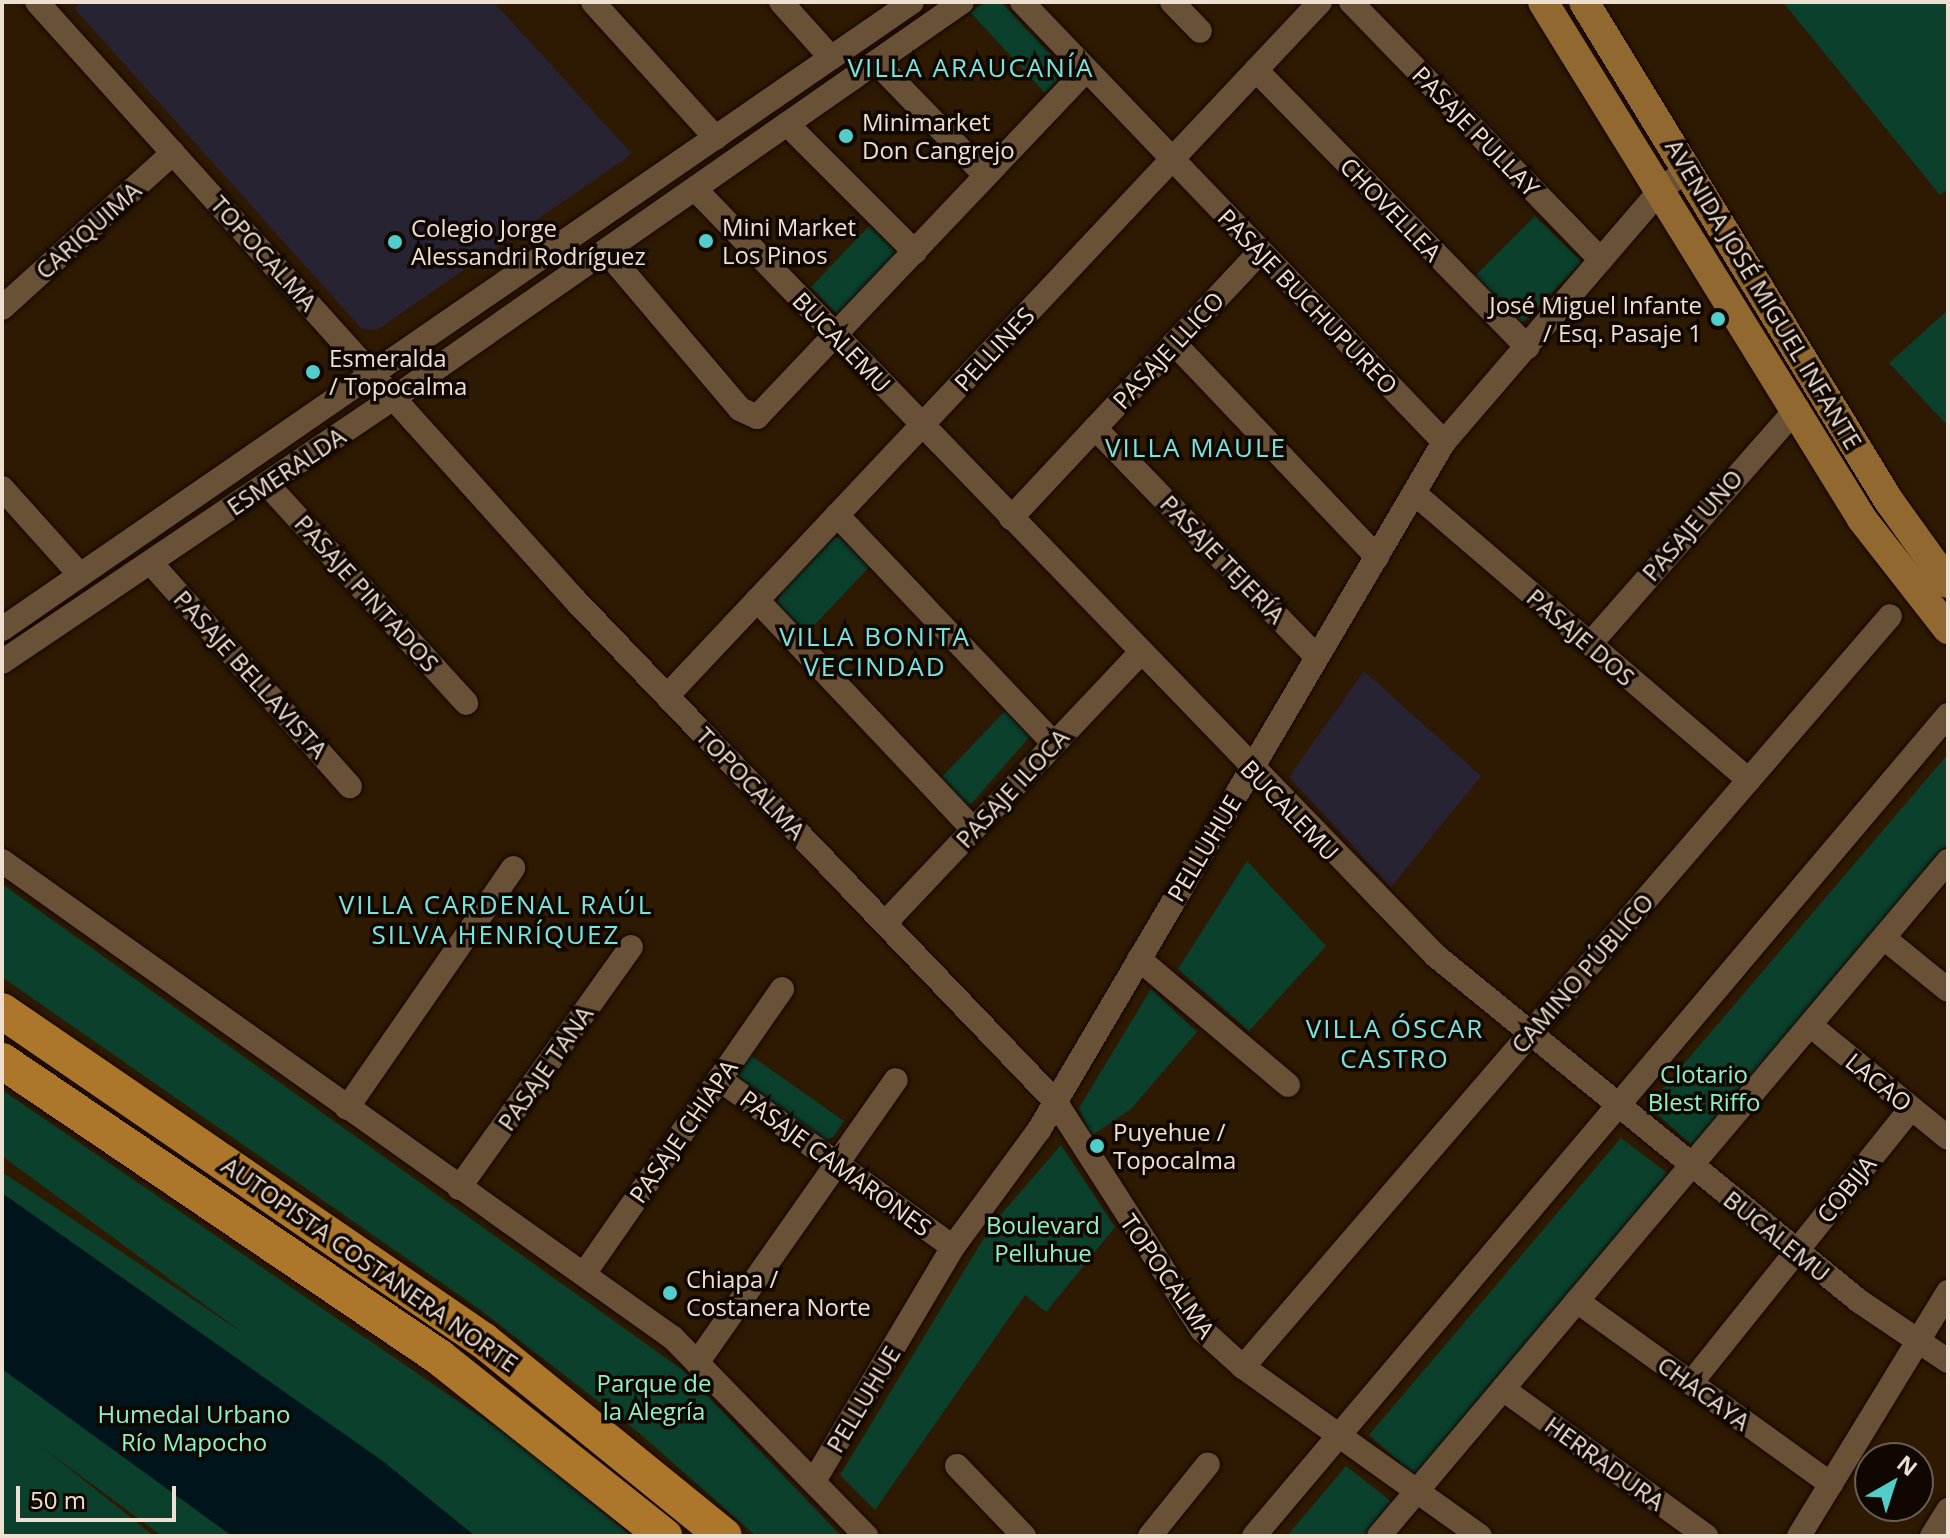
<!DOCTYPE html>
<html>
<head>
<meta charset="utf-8">
<style>
  body { margin:0 }
  #map { position:relative; width:1950px; height:1538px; overflow:hidden; background:#2e1a02; font-family:"Open Sans",sans-serif }
  div>[style] { position:absolute }
  .education>* { inset:0; background:#282333 }
  .green>* { inset:0; background:#0b402d }
  .water>* { inset:0; background:#00141b }
  .roads { filter:drop-shadow(0 0 2px #150500) drop-shadow(0 0 2px #150500) }
  .minor>* { height:24px; margin:-12px; padding:0 12px; transform-origin:12px; border-radius:12px; background:#685137 }
  .major>* { height:30px; margin:-15px; padding:0 15px; transform-origin:15px; border-radius:15px; background:#916830 }
  .highway>* { height:36px; margin:-18px; padding:0 18px; transform-origin:18px; border-radius:18px; background:#ac772b }
  .dots>* { width:22px; height:22px; translate:-50% -50%; box-sizing:border-box; border:4px solid #100701; border-radius:50% }
  span { translate:-50% -50%; white-space:nowrap; text-align:center; line-height:1.15; -webkit-text-stroke:7px #100701; paint-order:stroke }
  .poi-label { font-size:24px; color:#eee0d1 }
  .left { translate:0 -50%; text-align:left }
  .right { translate:-100% -50%; text-align:right }
  .street-label { font-size:24px; color:#eee0d1 }
  .park-label { font-size:24px; color:#8ef0c5 }
  .neighbourhood-label { font-size:26px; color:#78e4e0; letter-spacing:2px }
  .frame { position:absolute; inset:0; border:4px solid #eee0d1; pointer-events:none }
  .north { position:absolute; left:1854px; top:1442px; width:80px; height:80px; box-sizing:border-box; background:#100701; border:2px solid #695e54; border-radius:50%; rotate:39deg; font-size:22px; font-weight:700; line-height:32px; text-align:center; color:#eee0d1 }
  .north::after { content:''; display:block; margin:auto; width:28px; height:36px; background:#53cdc9; clip-path:polygon(50% 0,100% 100%,50% 72%,0 100%) }
  .scale { position:absolute; left:16px; top:1486px; width:160px; height:36px; box-sizing:border-box; border:4px solid #eee0d1; border-top:0; padding-left:10px; font-size:24px; line-height:28px; white-space:nowrap; color:#eee0d1; -webkit-text-stroke:6px #100701; paint-order:stroke }
</style>
</head>
<body>
<div id="map">
  <div class="education">
    <div style="clip-path:polygon(82px 2px,494px 2px,632px 154px,377px 330px,362px 329px,74px 8px)"></div>
    <div style="clip-path:polygon(1364px 671px,1481px 776px,1391px 887px,1289px 777px)"></div>
  </div>
  <div class="green">
    <div style="clip-path:polygon(986px 2px,1001px 2px,1066px 71px,1045px 93px,970px 12px)"></div>
    <div style="clip-path:polygon(1783px 2px,1948px 2px,1948px 189px,1940px 195px)"></div>
    <div style="clip-path:polygon(1535px 216px,1582px 262px,1519px 326px,1472px 279px)"></div>
    <div style="clip-path:polygon(870px 225px,899px 255px,838px 315px,811px 287px)"></div>
    <div style="clip-path:polygon(1948px 310px,1948px 426px,1889px 363px)"></div>
    <div style="clip-path:polygon(840px 536px,871px 565px,805px 635px,777px 604px,782px 590px,829px 541px)"></div>
    <div style="clip-path:polygon(1006px 710px,1031px 735px,972px 803px,962px 805px,941px 778px)"></div>
    <div style="clip-path:polygon(1948px 754px,1948px 844px,1695px 1148px,1648px 1106px)"></div>
    <div style="clip-path:polygon(1247px 861px,1326px 946px,1249px 1031px,1178px 969px)"></div>
    <div style="clip-path:polygon(2px 884px,684px 1371px,841px 1536px,756px 1536px,638px 1432px,475px 1306px,2px 977px)"></div>
    <div style="clip-path:polygon(1151px 989px,1197px 1032px,1131px 1109px,1091px 1136px,1079px 1108px)"></div>
    <div style="clip-path:polygon(750px 1055px,844px 1121px,833px 1137px,822px 1141px,741px 1087px,736px 1076px)"></div>
    <div style="clip-path:polygon(2px 1090px,512px 1438px,632px 1536px,162px 1536px,42px 1447px,154px 1536px,2px 1536px,2px 1172px,246px 1335px,2px 1156px)"></div>
    <div style="clip-path:polygon(1621px 1138px,1671px 1176px,1415px 1476px,1369px 1435px)"></div>
    <div style="clip-path:polygon(1061px 1145px,1115px 1227px,1046px 1312px,1025px 1295px,875px 1510px,840px 1475px,992px 1225px)"></div>
    <div style="clip-path:polygon(1346px 1466px,1393px 1503px,1365px 1536px,1287px 1536px)"></div>
  </div>
  <div class="water">
    <div style="clip-path:polygon(2px 1193px,384px 1462px,475px 1536px,232px 1536px,2px 1369px)"></div>
  </div>
  <div class="roads">
    <div class="minor">
      <div style="left:37px;top:2px;width:806px;rotate:48.02deg"></div>
      <div style="left:576px;top:601px;width:692px;rotate:46.23deg"></div>
      <div style="left:1055px;top:1101px;width:272px;rotate:57.3deg"></div>
      <div style="left:1202px;top:1330px;width:55px;rotate:42.1deg"></div>
      <div style="left:1243px;top:1367px;width:291px;rotate:35.5deg"></div>
      <div style="left:593px;top:2px;width:183px;rotate:47.9deg"></div>
      <div style="left:781px;top:2px;width:75px;rotate:48.2deg"></div>
      <div style="left:1022px;top:2px;width:610px;rotate:46.2deg"></div>
      <div style="left:1172px;top:2px;width:40px;rotate:46deg"></div>
      <div style="left:1351px;top:2px;width:359px;rotate:45.9deg"></div>
      <div style="left:876px;top:62px;width:158px;rotate:46deg"></div>
      <div style="left:1256px;top:70px;width:388px;rotate:45.6deg"></div>
      <div style="left:787px;top:124px;width:181px;rotate:45deg"></div>
      <div style="left:695px;top:189px;width:1066px;rotate:45.99deg"></div>
      <div style="left:1436px;top:956px;width:546px;rotate:39.2deg"></div>
      <div style="left:1859px;top:1301px;width:107px;rotate:34deg"></div>
      <div style="left:606px;top:251px;width:207px;rotate:49.7deg"></div>
      <div style="left:740px;top:409px;width:19px;rotate:25deg"></div>
      <div style="left:757px;top:417px;width:478px;rotate:-46.5deg"></div>
      <div style="left:2px;top:308px;width:231px;rotate:-42.2deg"></div>
      <div style="left:1174px;top:343px;width:295px;rotate:46.5deg"></div>
      <div style="left:1095px;top:428px;width:319px;rotate:45.9deg"></div>
      <div style="left:267px;top:484px;width:296px;rotate:47.7deg"></div>
      <div style="left:2px;top:488px;width:117px;rotate:48.1deg"></div>
      <div style="left:1414px;top:493px;width:441px;rotate:40.6deg"></div>
      <div style="left:837px;top:515px;width:315px;rotate:46.5deg"></div>
      <div style="left:1011px;top:518px;width:364px;rotate:-46.9deg"></div>
      <div style="left:151px;top:563px;width:299px;rotate:48.3deg"></div>
      <div style="left:757px;top:600px;width:315px;rotate:46.7deg"></div>
      <div style="left:2px;top:629px;width:1105px;rotate:-34.57deg"></div>
      <div style="left:1590px;top:644px;width:314px;rotate:-48.7deg"></div>
      <div style="left:2px;top:662px;width:473px;rotate:-34deg"></div>
      <div style="left:394px;top:398px;width:692px;rotate:-34.88deg"></div>
      <div style="left:667px;top:696px;width:953px;rotate:-46.74deg"></div>
      <div style="left:2px;top:861px;width:823px;rotate:35.41deg"></div>
      <div style="left:673px;top:1338px;width:277px;rotate:45.7deg"></div>
      <div style="left:885px;top:923px;width:371px;rotate:-46.6deg"></div>
      <div style="left:1884px;top:938px;width:82px;rotate:39.1deg"></div>
      <div style="left:1139px;top:959px;width:195px;rotate:40.2deg"></div>
      <div style="left:1810px;top:1025px;width:178px;rotate:39.3deg"></div>
      <div style="left:719px;top:1079px;width:288px;rotate:35.7deg"></div>
      <div style="left:347px;top:1108px;width:292px;rotate:-55.3deg"></div>
      <div style="left:459px;top:1188px;width:296px;rotate:-54.5deg"></div>
      <div style="left:584px;top:1274px;width:347px;rotate:-55.2deg"></div>
      <div style="left:1577px;top:1301px;width:313px;rotate:35.8deg"></div>
      <div style="left:699px;top:1360px;width:342px;rotate:-54.9deg"></div>
      <div style="left:1243px;top:1367px;width:991px;rotate:-49.25deg"></div>
      <div style="left:1691px;top:1383px;width:352px;rotate:-51.3deg"></div>
      <div style="left:1503px;top:1389px;width:251px;rotate:35.9deg"></div>
      <div style="left:957px;top:1466px;width:97px;rotate:46.3deg"></div>
      <div style="left:814px;top:1481px;width:272px;rotate:-59.3deg"></div>
      <div style="left:953px;top:1247px;width:145px;rotate:-53.7deg"></div>
      <div style="left:1039px;top:1130px;width:798px;rotate:-59.52deg"></div>
      <div style="left:1444px;top:442px;width:333px;rotate:-49.3deg"></div>
      <div style="left:1661px;top:190px;width:36px;rotate:-39deg"></div>
      <div style="left:1150px;top:1536px;width:92px;rotate:-51.1deg"></div>
      <div style="left:1254px;top:1536px;width:1075px;rotate:-49.79deg"></div>
      <div style="left:1379px;top:1536px;width:883px;rotate:-49.87deg"></div>
      <div style="left:1799px;top:1536px;width:286px;rotate:-58.6deg"></div>
      <div style="left:1932px;top:1536px;width:31px;rotate:-58deg"></div>
    </div>
    <div class="major">
      <div style="left:1543px;top:2px;width:607px;rotate:58.32deg"></div>
      <div style="left:1862px;top:519px;width:140px;rotate:52deg"></div>
      <div style="left:1584px;top:2px;width:585px;rotate:58.57deg"></div>
      <div style="left:1889px;top:501px;width:101px;rotate:54.3deg"></div>
    </div>
    <div class="highway">
      <div style="left:2px;top:1011px;width:584px;rotate:34.4deg"></div>
      <div style="left:484px;top:1341px;width:309px;rotate:39.1deg"></div>
      <div style="left:2px;top:1061px;width:528px;rotate:34.11deg"></div>
      <div style="left:439px;top:1357px;width:288px;rotate:38.5deg"></div>
    </div>
  </div>
  <div class="dots">
    <div style="left:846px;top:136px;background:#53cdc9"></div>
    <div style="left:706px;top:241px;background:#53cdc9"></div>
    <div style="left:395px;top:242px;background:#53cdc9"></div>
    <div style="left:1718px;top:319px;background:#53cdc9"></div>
    <div style="left:313px;top:372px;background:#53cdc9"></div>
    <div style="left:1097px;top:1146px;background:#53cdc9"></div>
    <div style="left:670px;top:1293px;background:#53cdc9"></div>
  </div>
  <div class="poi-label">
    <span class="left" style="left:862px;top:136px">Minimarket<br>Don Cangrejo</span>
    <span class="left" style="left:722px;top:241px">Mini Market<br>Los Pinos</span>
    <span class="left" style="left:411px;top:242px">Colegio Jorge<br>Alessandri Rodríguez</span>
    <span class="right" style="left:1702px;top:319px">José Miguel Infante<br>/ Esq. Pasaje 1</span>
    <span class="left" style="left:329px;top:372px">Esmeralda<br>/ Topocalma</span>
    <span class="left" style="left:1113px;top:1146px">Puyehue /<br>Topocalma</span>
    <span class="left" style="left:686px;top:1293px">Chiapa /<br>Costanera Norte</span>
  </div>
  <div class="street-label">
    <span style="left:1476px;top:131px;rotate:46deg">PASAJE PULLAY</span>
    <span style="left:1391px;top:209px;rotate:46deg">CHOVELLEA</span>
    <span style="left:88px;top:230px;rotate:-42deg">CARIQUIMA</span>
    <span style="left:264px;top:253px;rotate:48deg">TOPOCALMA</span>
    <span style="left:1764px;top:294px;rotate:59deg">AVENIDA JOSÉ MIGUEL INFANTE</span>
    <span style="left:1308px;top:301px;rotate:46deg">PASAJE BUCHUPUREO</span>
    <span style="left:842px;top:342px;rotate:46deg">BUCALEMU</span>
    <span style="left:994px;top:349px;rotate:-47deg">PELLINES</span>
    <span style="left:1168px;top:350px;rotate:-47deg">PASAJE LLICO</span>
    <span style="left:286px;top:471px;rotate:-34deg">ESMERALDA</span>
    <span style="left:1692px;top:525px;rotate:-49deg">PASAJE UNO</span>
    <span style="left:1223px;top:559px;rotate:46deg">PASAJE TEJERÍA</span>
    <span style="left:367px;top:593px;rotate:48deg">PASAJE PINTADOS</span>
    <span style="left:1581px;top:637px;rotate:41deg">PASAJE DOS</span>
    <span style="left:251px;top:674px;rotate:48deg">PASAJE BELLAVISTA</span>
    <span style="left:751px;top:783px;rotate:46deg">TOPOCALMA</span>
    <span style="left:1012px;top:788px;rotate:-47deg">PASAJE ILOCA</span>
    <span style="left:1290px;top:810px;rotate:46deg">BUCALEMU</span>
    <span style="left:1204px;top:848px;rotate:-59deg">PELLUHUE</span>
    <span style="left:1582px;top:973px;rotate:-49deg">CAMINO PÚBLICO</span>
    <span style="left:545px;top:1068px;rotate:-55deg">PASAJE TANA</span>
    <span style="left:1879px;top:1082px;rotate:39deg">LACAO</span>
    <span style="left:683px;top:1131px;rotate:-55deg">PASAJE CHIAPA</span>
    <span style="left:836px;top:1163px;rotate:36deg">PASAJE CAMARONES</span>
    <span style="left:1846px;top:1189px;rotate:-51deg">COBIJA</span>
    <span style="left:1777px;top:1236px;rotate:39deg">BUCALEMU</span>
    <span style="left:370px;top:1264px;rotate:35deg">AUTOPISTA COSTANERA NORTE</span>
    <span style="left:1168px;top:1276px;rotate:55deg">TOPOCALMA</span>
    <span style="left:1704px;top:1393px;rotate:36deg">CHACAYA</span>
    <span style="left:863px;top:1399px;rotate:-59deg">PELLUHUE</span>
    <span style="left:1605px;top:1463px;rotate:36deg">HERRADURA</span>
  </div>
  <div class="park-label">
    <span style="left:1704px;top:1088px">Clotario<br>Blest Riffo</span>
    <span style="left:1043px;top:1239px">Boulevard<br>Pelluhue</span>
    <span style="left:654px;top:1397px">Parque de<br>la Alegría</span>
    <span style="left:194px;top:1428px">Humedal Urbano<br>Río Mapocho</span>
  </div>
  <div class="neighbourhood-label">
    <span style="left:971px;top:68px">VILLA ARAUCANÍA</span>
    <span style="left:1196px;top:448px">VILLA MAULE</span>
    <span style="left:875px;top:652px">VILLA BONITA<br>VECINDAD</span>
    <span style="left:496px;top:920px">VILLA CARDENAL RAÚL<br>SILVA HENRÍQUEZ</span>
    <span style="left:1395px;top:1044px">VILLA ÓSCAR<br>CASTRO</span>
  </div>
  <div class="frame"></div>
  <div class="north">N</div>
  <div class="scale">50 m</div>
</div>
</body>
</html>
